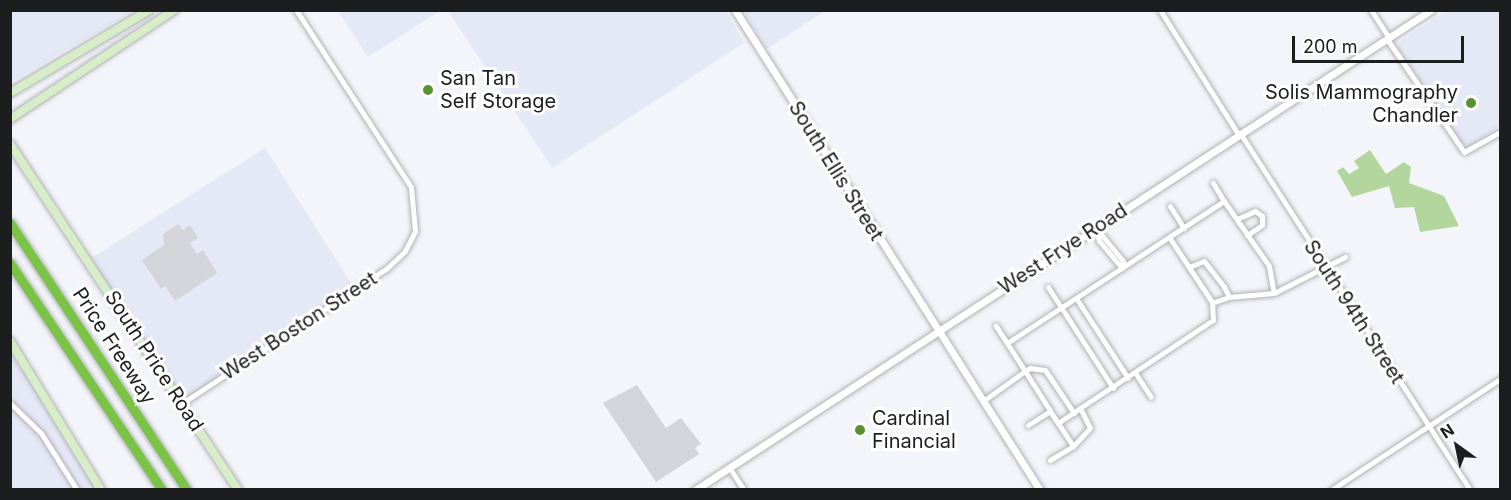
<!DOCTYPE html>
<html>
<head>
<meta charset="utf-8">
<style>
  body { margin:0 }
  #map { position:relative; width:1511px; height:500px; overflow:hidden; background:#f3f5fa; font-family:Inter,sans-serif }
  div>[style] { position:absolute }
  .built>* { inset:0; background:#e5e9f6 }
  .green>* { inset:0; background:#b2d69d }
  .building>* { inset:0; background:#d3d5da }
  .roads { filter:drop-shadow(0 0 2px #b1b2b7) drop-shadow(0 0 2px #b1b2b7) }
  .minor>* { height:5px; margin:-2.5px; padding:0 2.5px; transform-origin:2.5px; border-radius:2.5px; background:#fff }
  .tertiary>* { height:7px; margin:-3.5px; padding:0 3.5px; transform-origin:3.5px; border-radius:3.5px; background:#fff }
  .secondary>* { height:8px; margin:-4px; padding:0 4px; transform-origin:4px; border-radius:4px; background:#d7edc7 }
  .motorway>* { height:9px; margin:-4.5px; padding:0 4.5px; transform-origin:4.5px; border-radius:4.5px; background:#7bc344 }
  .dots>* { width:16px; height:16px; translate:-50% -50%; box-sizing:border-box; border:3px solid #fff; border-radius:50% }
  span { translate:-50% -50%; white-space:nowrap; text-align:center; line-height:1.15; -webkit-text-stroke:6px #fff; paint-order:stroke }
  .poi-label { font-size:20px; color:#1c1d1f }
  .left { translate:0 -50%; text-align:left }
  .right { translate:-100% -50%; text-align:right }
  .street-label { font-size:20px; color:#1c1d1f }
  .frame { position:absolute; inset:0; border:12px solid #1c1d1f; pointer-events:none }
  .north { position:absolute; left:1427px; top:416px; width:60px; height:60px; -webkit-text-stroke:4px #fff; paint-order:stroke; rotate:327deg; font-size:16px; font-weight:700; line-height:24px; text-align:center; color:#1c1d1f }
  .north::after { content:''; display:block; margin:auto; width:21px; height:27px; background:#1c1d1f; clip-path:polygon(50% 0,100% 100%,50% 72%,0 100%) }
  .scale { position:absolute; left:1292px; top:36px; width:172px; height:27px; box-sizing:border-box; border:3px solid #1c1d1f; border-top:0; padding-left:8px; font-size:18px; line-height:21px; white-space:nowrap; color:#1c1d1f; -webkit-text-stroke:4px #fff; paint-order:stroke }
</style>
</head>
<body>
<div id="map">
  <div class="built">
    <div style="clip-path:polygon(11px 10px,133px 10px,133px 11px,11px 82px)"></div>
    <div style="clip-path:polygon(338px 11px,440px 11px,368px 57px)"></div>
    <div style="clip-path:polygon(448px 11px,726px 11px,744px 43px,552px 168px)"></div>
    <div style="clip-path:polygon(744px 11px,825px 11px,767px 49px)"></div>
    <div style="clip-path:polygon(1446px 11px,1500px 11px,1500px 126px,1470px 146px,1460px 142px,1398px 48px,1400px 41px)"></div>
    <div style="clip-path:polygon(265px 148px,355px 289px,181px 404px,88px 260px)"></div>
    <div style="clip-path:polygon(10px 353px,40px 396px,97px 489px,11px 489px)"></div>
  </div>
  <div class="green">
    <div style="clip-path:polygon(1370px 150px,1386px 174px,1404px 162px,1411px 167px,1409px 183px,1444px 196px,1459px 226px,1420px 232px,1414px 207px,1395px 208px,1389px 186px,1352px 197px,1337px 171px,1343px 167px,1349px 174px,1359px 168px,1354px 161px)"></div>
  </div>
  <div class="building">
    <div style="clip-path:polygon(178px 224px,183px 230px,190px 225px,198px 238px,190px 243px,197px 254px,203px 250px,217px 273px,175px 301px,165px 286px,161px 289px,142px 260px,164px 245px,163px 234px)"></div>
    <div style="clip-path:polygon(637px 385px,666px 428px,681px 418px,701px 444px,695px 448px,699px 454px,656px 482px,603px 403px)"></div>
  </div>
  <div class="roads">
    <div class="minor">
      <div style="left:1160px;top:10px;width:146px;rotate:57.8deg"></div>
      <div style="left:1371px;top:10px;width:33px;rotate:57deg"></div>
      <div style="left:1387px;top:39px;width:137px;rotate:55.7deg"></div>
      <div style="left:1464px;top:152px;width:41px;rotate:-29.1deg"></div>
      <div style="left:1240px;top:133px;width:425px;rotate:57.2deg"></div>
      <div style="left:1213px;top:183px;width:21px;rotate:59deg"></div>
      <div style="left:1170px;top:206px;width:26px;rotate:58deg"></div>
      <div style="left:1237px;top:219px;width:20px;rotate:-24deg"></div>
      <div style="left:1255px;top:211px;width:9px;rotate:36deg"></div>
      <div style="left:1262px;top:216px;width:9px;rotate:90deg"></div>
      <div style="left:1262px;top:225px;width:18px;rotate:146deg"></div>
      <div style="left:1096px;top:228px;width:43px;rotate:50.7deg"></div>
      <div style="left:1123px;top:261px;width:7px;rotate:98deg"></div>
      <div style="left:1122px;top:268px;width:35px;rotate:-130deg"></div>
      <div style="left:1099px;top:241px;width:13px;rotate:-103deg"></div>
      <div style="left:1189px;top:267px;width:16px;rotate:-22deg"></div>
      <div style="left:1204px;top:261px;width:33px;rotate:52deg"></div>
      <div style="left:1224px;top:287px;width:11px;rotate:63deg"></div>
      <div style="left:1229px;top:297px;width:18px;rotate:161deg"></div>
      <div style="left:1048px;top:287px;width:120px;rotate:57.2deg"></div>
      <div style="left:1229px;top:297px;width:45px;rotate:-5.1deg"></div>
      <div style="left:1076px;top:298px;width:95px;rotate:57deg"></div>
      <div style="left:1007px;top:343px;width:259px;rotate:-33.2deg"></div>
      <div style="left:1224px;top:201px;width:79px;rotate:55.3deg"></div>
      <div style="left:1269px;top:266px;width:27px;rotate:80deg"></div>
      <div style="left:1274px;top:293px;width:80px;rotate:-26.9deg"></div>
      <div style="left:1136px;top:374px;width:27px;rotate:57deg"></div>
      <div style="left:983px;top:401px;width:52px;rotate:-35.5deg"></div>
      <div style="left:1025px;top:371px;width:54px;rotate:-122.8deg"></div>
      <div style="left:10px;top:403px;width:43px;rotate:44.1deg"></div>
      <div style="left:41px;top:433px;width:67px;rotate:57.7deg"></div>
      <div style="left:181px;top:404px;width:245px;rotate:-33.4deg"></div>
      <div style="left:386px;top:269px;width:26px;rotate:-43deg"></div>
      <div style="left:405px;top:251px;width:22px;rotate:-63deg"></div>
      <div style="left:415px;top:231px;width:44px;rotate:-95.2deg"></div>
      <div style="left:411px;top:187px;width:211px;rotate:-123deg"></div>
      <div style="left:1080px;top:408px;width:159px;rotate:-33.5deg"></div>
      <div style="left:1213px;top:320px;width:18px;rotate:-93deg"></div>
      <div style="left:1212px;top:302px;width:78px;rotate:-123.5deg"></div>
      <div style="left:1058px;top:423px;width:27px;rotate:-34deg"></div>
      <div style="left:1080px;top:408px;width:22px;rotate:63deg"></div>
      <div style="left:1090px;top:428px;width:25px;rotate:133deg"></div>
      <div style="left:1073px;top:446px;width:27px;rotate:-123deg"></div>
      <div style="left:1058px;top:423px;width:14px;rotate:-124deg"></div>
      <div style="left:1050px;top:411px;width:2px;rotate:-117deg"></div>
      <div style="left:1049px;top:409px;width:45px;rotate:-122.3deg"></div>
      <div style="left:1025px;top:371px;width:6px;rotate:-31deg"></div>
      <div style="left:1030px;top:368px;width:15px;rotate:8deg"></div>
      <div style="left:1045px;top:370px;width:52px;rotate:56deg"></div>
      <div style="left:1028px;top:425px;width:26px;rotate:-32deg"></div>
      <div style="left:1050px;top:460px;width:27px;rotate:-31deg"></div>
      <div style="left:729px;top:467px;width:27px;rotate:57deg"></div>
      <div style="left:1331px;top:490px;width:202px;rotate:-33.3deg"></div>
    </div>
    <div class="tertiary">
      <div style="left:735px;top:10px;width:569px;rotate:57.57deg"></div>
      <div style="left:695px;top:490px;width:879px;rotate:-33.11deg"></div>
    </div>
    <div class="secondary">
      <div style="left:10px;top:93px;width:162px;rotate:-30.8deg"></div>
      <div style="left:10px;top:119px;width:197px;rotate:-33.6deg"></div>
      <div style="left:10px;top:144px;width:414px;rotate:56.6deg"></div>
      <div style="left:10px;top:341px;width:175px;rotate:58.6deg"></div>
    </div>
    <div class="motorway">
      <div style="left:10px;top:223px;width:320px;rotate:56.5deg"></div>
      <div style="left:10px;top:263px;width:273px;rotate:56.2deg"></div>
    </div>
  </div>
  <div class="dots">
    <div style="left:428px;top:90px;background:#59912e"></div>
    <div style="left:1471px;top:103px;background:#59912e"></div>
    <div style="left:860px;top:430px;background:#59912e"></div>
  </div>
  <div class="poi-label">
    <span class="left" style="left:440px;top:90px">San Tan<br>Self Storage</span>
    <span class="right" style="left:1458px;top:104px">Solis Mammography<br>Chandler</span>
    <span class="left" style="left:872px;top:430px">Cardinal<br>Financial</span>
  </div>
  <div class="street-label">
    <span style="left:836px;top:171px;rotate:58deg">South Ellis Street</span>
    <span style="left:1063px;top:249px;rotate:-33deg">West Frye Road</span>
    <span style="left:1354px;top:312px;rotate:57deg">South 94th Street</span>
    <span style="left:299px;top:326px;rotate:-33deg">West Boston Street</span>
    <span style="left:114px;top:346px;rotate:57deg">Price Freeway</span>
    <span style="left:154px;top:361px;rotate:57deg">South Price Road</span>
  </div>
  <div class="frame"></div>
  <div class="north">N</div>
  <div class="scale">200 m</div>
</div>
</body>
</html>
